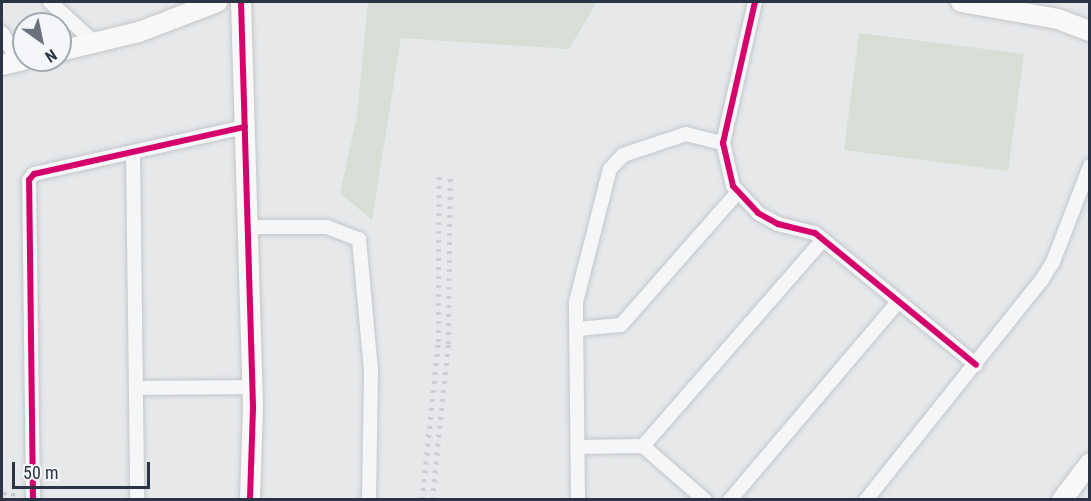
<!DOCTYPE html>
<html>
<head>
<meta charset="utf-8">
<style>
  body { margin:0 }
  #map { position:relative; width:1091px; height:501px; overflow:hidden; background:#e6e8ea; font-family:"Roboto Condensed",sans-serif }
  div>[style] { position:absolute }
  .green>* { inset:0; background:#d6ded6 }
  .path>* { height:3px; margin-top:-1.5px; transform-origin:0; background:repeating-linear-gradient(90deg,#c5c6ca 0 4.5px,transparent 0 9px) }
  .roads { filter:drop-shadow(0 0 2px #c4c6c8) drop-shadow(0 0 2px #c4c6c8) }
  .street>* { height:14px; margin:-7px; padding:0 7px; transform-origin:7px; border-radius:7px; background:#f5f6f7 }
  .secondary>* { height:20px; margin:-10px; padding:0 10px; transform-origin:10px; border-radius:10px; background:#f8f8f8 }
  .rail>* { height:4.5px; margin-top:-2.25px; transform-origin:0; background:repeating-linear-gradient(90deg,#cecfd2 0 3px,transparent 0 9px) }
  .cycleway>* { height:6px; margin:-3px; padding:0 3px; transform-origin:3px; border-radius:3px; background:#d6006c }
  span { translate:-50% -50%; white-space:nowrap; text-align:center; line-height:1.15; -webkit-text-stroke:6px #f4f6f9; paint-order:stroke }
  .frame { position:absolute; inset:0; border:3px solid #2b3445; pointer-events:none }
  .north { position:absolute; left:12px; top:12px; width:60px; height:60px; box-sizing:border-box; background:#f4f6f9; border:2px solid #a4a8b1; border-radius:50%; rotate:147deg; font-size:16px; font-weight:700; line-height:24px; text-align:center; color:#2b3445 }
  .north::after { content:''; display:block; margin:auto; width:21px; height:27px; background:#6c737f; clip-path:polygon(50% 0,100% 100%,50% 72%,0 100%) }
  .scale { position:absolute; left:12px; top:462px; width:138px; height:27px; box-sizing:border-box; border:3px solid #2b3445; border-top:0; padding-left:8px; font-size:18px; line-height:21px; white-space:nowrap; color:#2b3445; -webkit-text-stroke:4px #f4f6f9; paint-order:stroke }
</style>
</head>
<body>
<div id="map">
  <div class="green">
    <div style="clip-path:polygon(368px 2px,597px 2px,569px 49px,401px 38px,372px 220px,340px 193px,357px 116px)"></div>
    <div style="clip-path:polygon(859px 33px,1024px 54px,1008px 171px,844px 150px)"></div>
  </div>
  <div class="path">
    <div style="left:2px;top:493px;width:16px;rotate:7deg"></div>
  </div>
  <div class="roads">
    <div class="street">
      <div style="left:50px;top:2px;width:61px;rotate:42.3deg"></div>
      <div style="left:755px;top:2px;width:145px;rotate:102.8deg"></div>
      <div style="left:723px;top:143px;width:44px;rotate:76.9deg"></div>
      <div style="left:733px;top:186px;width:37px;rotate:47deg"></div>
      <div style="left:758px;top:213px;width:23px;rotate:29deg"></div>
      <div style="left:778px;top:224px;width:38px;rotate:14deg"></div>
      <div style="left:815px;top:233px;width:208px;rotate:39.3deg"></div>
      <div style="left:2px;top:33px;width:32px;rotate:60deg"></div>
      <div style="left:133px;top:152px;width:348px;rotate:89.3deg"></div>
      <div style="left:249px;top:227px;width:78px"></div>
      <div style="left:327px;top:227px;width:34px;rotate:21deg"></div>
      <div style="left:359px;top:239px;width:134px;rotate:84.8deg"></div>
      <div style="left:371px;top:372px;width:128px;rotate:90.9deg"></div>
      <div style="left:577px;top:329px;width:44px;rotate:-5.2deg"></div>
      <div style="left:621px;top:325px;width:177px;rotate:-48.7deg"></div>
      <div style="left:138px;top:388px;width:114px;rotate:-0.5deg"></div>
      <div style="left:643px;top:446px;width:82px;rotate:41.1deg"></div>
      <div style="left:578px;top:447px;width:65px;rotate:-0.9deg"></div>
      <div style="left:643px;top:446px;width:274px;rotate:-48.9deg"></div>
      <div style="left:33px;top:500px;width:320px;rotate:-90.7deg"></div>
      <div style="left:29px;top:180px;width:8px;rotate:-50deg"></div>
      <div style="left:34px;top:174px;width:216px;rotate:-12.6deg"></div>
      <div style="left:578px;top:500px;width:198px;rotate:-90.6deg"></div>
      <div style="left:576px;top:302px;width:137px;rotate:-75.7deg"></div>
      <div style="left:610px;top:169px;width:19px;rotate:-47deg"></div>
      <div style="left:623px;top:155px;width:66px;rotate:-18.4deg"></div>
      <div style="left:686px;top:134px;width:38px;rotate:14deg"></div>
      <div style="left:730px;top:500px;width:260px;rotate:-49.7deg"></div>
      <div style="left:866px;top:500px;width:280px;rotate:-51.4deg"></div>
      <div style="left:1041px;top:281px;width:22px;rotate:-58deg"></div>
      <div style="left:1053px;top:262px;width:103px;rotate:-68.9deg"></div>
    </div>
    <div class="secondary">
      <div style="left:241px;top:2px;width:406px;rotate:88.3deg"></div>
      <div style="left:253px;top:408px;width:92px;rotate:91.9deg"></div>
      <div style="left:961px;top:2px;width:98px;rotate:9.9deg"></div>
      <div style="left:1058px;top:19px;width:34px;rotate:21deg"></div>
      <div style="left:60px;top:51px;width:81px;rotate:-13.5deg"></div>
      <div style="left:139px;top:32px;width:84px;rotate:-21deg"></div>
      <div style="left:2px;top:65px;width:23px;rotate:-13deg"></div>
      <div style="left:1062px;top:500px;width:46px;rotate:-52.9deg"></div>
    </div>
  </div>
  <div class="rail">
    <div style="left:422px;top:500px;width:159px;rotate:-84.2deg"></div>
    <div style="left:438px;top:342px;width:167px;rotate:-89.7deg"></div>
    <div style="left:432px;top:500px;width:157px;rotate:-84.1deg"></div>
    <div style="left:448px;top:344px;width:169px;rotate:-89.3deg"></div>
  </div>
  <div class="cycleway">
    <div style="left:241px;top:2px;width:406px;rotate:88.3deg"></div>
    <div style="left:253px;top:408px;width:92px;rotate:91.9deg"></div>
    <div style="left:755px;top:2px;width:145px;rotate:102.8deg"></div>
    <div style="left:723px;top:143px;width:44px;rotate:76.9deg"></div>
    <div style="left:733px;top:186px;width:37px;rotate:47deg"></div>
    <div style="left:758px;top:213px;width:23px;rotate:29deg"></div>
    <div style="left:778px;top:224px;width:38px;rotate:14deg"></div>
    <div style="left:815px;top:233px;width:208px;rotate:39.3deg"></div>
    <div style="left:33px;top:500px;width:320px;rotate:-90.7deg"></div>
    <div style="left:29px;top:180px;width:8px;rotate:-50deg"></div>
    <div style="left:34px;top:174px;width:216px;rotate:-12.6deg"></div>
  </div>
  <div class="frame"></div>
  <div class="north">N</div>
  <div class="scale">50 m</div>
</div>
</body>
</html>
